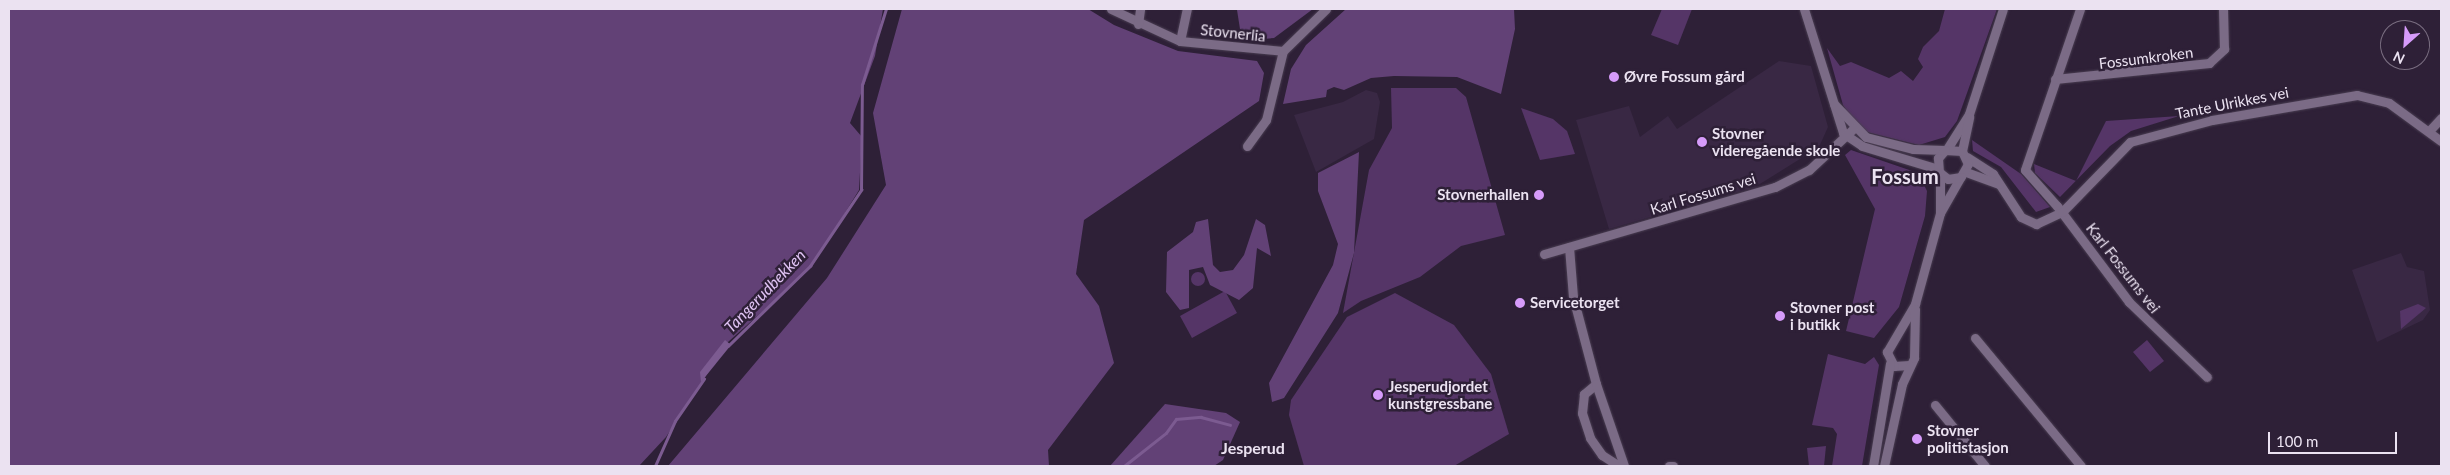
<!DOCTYPE html>
<html>
<head>
<meta charset="utf-8">
<style>
  body { margin:0 }
  #map { position:relative; width:2450px; height:475px; overflow:hidden; background:#2e2037; font-family:Lato,sans-serif }
  div>[style] { position:absolute }
  .built>* { inset:0; background:#392844 }
  .green>* { inset:0; background:#553567 }
  .round { border-radius:50% }
  .forest>* { inset:0; background:#624176 }
  .water>* { inset:0; background:#7c5b91 }
  .stream>* { height:2.5px; margin:-1.25px; padding:0 1.25px; transform-origin:1.25px; border-radius:1.25px; background:#7c5b91 }
  .roads { filter:drop-shadow(0 0 1px #493d51) drop-shadow(0 0 1px #493d51) }
  .minor>* { height:9px; margin:-4.5px; padding:0 4.5px; transform-origin:4.5px; border-radius:4.5px; background:#7b6b86 }
  .dots>* { width:14px; height:14px; translate:-50% -50%; box-sizing:border-box; border:2px solid #2e2037; border-radius:50% }
  span { translate:-50% -50%; white-space:nowrap; text-align:center; line-height:1.15; -webkit-text-stroke:5px #2e2037; paint-order:stroke }
  .street-label { font-size:15px; color:#ebe2f1 }
  .poi-label { font-size:15px; color:#ebe2f1; font-weight:700 }
  .left { translate:0 -50%; text-align:left }
  .right { translate:-100% -50%; text-align:right }
  .water-label { font-size:16px; color:#e0c3f4; font-style:italic }
  .neighbourhood-label { font-size:16px; color:#ebe2f1; font-weight:700 }
  .district-label { font-size:20px; color:#ebe2f1; font-weight:700 }
  .frame { position:absolute; inset:0; border:10px solid #ebe2f1; pointer-events:none }
  .north { position:absolute; left:2380px; top:20px; width:50px; height:50px; box-sizing:border-box; background:#2e2037; border:1px solid #7a6e81; border-radius:50%; rotate:206deg; font-size:14px; font-weight:700; line-height:20px; text-align:center; color:#ebe2f1 }
  .north::after { content:''; display:block; margin:auto; width:18px; height:22px; background:#d69bfa; clip-path:polygon(50% 0,100% 100%,50% 72%,0 100%) }
  .scale { position:absolute; left:2268px; top:432px; width:129px; height:22px; box-sizing:border-box; border:2px solid #ebe2f1; border-top:0; padding-left:6px; font-size:15px; line-height:18px; white-space:nowrap; color:#ebe2f1; -webkit-text-stroke:4px #2e2037; paint-order:stroke }
</style>
</head>
<body>
<div id="map">
  <div class="built">
    <div style="clip-path:polygon(1779px 61px,1811px 66px,1828px 127px,1819px 147px,1755px 187px,1609px 229px,1576px 120px,1629px 106px,1640px 137px,1668px 116px,1677px 129px)"></div>
    <div style="clip-path:polygon(1366px 90px,1377px 93px,1380px 102px,1374px 139px,1316px 172px,1294px 115px,1343px 102px)"></div>
    <div style="clip-path:polygon(2401px 253px,2407px 267px,2424px 271px,2430px 310px,2423px 320px,2377px 342px,2352px 270px)"></div>
  </div>
  <div class="green">
    <div style="clip-path:polygon(1662px 9px,1692px 9px,1678px 45px,1651px 35px)"></div>
    <div style="clip-path:polygon(1945px 9px,1997px 9px,1957px 121px,1945px 137px,1919px 145px,1867px 132px,1855px 124px,1843px 105px,1827px 48px,1840px 66px,1851px 62px,1889px 78px,1901px 71px,1913px 81px,1923px 67px,1918px 59px,1923px 47px,1939px 31px)"></div>
    <div style="clip-path:polygon(1391px 88px,1456px 88px,1466px 97px,1505px 235px,1461px 246px,1420px 277px,1361px 301px,1343px 313px,1369px 170px,1392px 128px)"></div>
    <div style="clip-path:polygon(1521px 108px,1553px 119px,1567px 131px,1575px 154px,1540px 160px)"></div>
    <div style="clip-path:polygon(2179px 116px,2131px 131px,2110px 146px,2060px 197px,2035px 173px,2034px 164px,2076px 181px,2106px 121px)"></div>
    <div style="clip-path:polygon(1972px 140px,2021px 174px,2050px 207px,2036px 212px,2001px 167px,1973px 151px)"></div>
    <div style="clip-path:polygon(1851px 150px,1918px 173px,1927px 191px,1925px 216px,1899px 307px,1874px 338px,1846px 331px,1875px 209px,1845px 155px)"></div>
    <div class="round" style="left:1191px;top:272px;width:14px;height:14px"></div>
    <div style="clip-path:polygon(1225px 291px,1237px 313px,1192px 338px,1180px 316px)"></div>
    <div style="clip-path:polygon(1395px 293px,1454px 325px,1491px 374px,1509px 434px,1454px 466px,1304px 466px,1289px 415px,1291px 400px,1347px 317px)"></div>
    <div style="clip-path:polygon(2418px 304px,2426px 308px,2401px 329px,2400px 311px)"></div>
    <div style="clip-path:polygon(2147px 340px,2164px 361px,2150px 372px,2133px 352px)"></div>
    <div style="clip-path:polygon(1828px 354px,1865px 364px,1874px 357px,1879px 365px,1862px 466px,1832px 466px,1837px 434px,1833px 428px,1812px 425px)"></div>
    <div style="clip-path:polygon(1826px 446px,1824px 466px,1809px 466px,1807px 448px)"></div>
  </div>
  <div class="forest">
    <div style="clip-path:polygon(9px 9px,883px 9px,875px 56px,850px 123px,862px 137px,859px 190px,811px 268px,728px 342px,666px 437px,639px 466px,9px 466px)"></div>
    <div style="clip-path:polygon(902px 9px,1088px 9px,1114px 25px,1178px 51px,1257px 61px,1264px 73px,1259px 101px,1084px 220px,1076px 274px,1099px 306px,1114px 363px,1048px 450px,1049px 466px,668px 466px,827px 278px,886px 185px,873px 113px)"></div>
    <div style="clip-path:polygon(1313px 9px,1274px 38px,1252px 40px,1240px 29px,1237px 10px)"></div>
    <div style="clip-path:polygon(1346px 9px,1514px 9px,1515px 29px,1501px 94px,1457px 77px,1394px 76px,1371px 78px,1344px 90px,1334px 87px,1327px 90px,1326px 97px,1283px 104px,1291px 69px,1306px 45px)"></div>
    <div style="clip-path:polygon(1359px 152px,1354px 253px,1338px 313px,1284px 398px,1272px 402px,1269px 383px,1333px 265px,1338px 244px,1318px 191px,1318px 173px)"></div>
    <div style="clip-path:polygon(1208px 219px,1213px 265px,1220px 272px,1233px 270px,1244px 255px,1256px 219px,1265px 225px,1271px 256px,1257px 248px,1253px 288px,1239px 300px,1210px 285px,1203px 267px,1189px 270px,1189px 308px,1180px 310px,1166px 292px,1167px 252px,1193px 232px,1196px 222px)"></div>
    <div style="clip-path:polygon(1165px 404px,1226px 413px,1240px 422px,1223px 460px,1214px 466px,1110px 466px)"></div>
  </div>
  <div class="water">
    <div style="clip-path:polygon(725px 340px,731px 345px,701px 382px,700px 372px)"></div>
  </div>
  <div class="stream">
    <div style="left:728px;top:346px;width:115px;rotate:-44.3deg"></div>
    <div style="left:810px;top:266px;width:92px;rotate:-56.1deg"></div>
    <div style="left:861px;top:190px;width:105px;rotate:-89.5deg"></div>
    <div style="left:862px;top:85px;width:80px;rotate:-72.5deg"></div>
    <div style="left:655px;top:466px;width:49px;rotate:-66deg"></div>
    <div style="left:675px;top:421px;width:51px;rotate:-55.4deg"></div>
    <div style="left:1124px;top:466px;width:53px;rotate:-38.2deg"></div>
    <div style="left:1166px;top:433px;width:17px;rotate:-54deg"></div>
    <div style="left:1176px;top:419px;width:25px;rotate:-5deg"></div>
    <div style="left:1201px;top:417px;width:30px;rotate:15deg"></div>
  </div>
  <div class="roads">
    <div class="minor">
      <div style="left:1111px;top:9px;width:76px;rotate:24.9deg"></div>
      <div style="left:1180px;top:41px;width:103px;rotate:5.5deg"></div>
      <div style="left:1804px;top:9px;width:130px;rotate:72.5deg"></div>
      <div style="left:1843px;top:133px;width:23px;rotate:34deg"></div>
      <div style="left:1862px;top:146px;width:79px;rotate:16.8deg"></div>
      <div style="left:2080px;top:9px;width:170px;rotate:108.9deg"></div>
      <div style="left:2025px;top:170px;width:48px;rotate:48.4deg"></div>
      <div style="left:2057px;top:206px;width:120px;rotate:53.1deg"></div>
      <div style="left:2129px;top:302px;width:108px;rotate:43.9deg"></div>
      <div style="left:1138px;top:24px;width:15px;rotate:-82deg"></div>
      <div style="left:1180px;top:41px;width:33px;rotate:-78deg"></div>
      <div style="left:2055px;top:79px;width:155px;rotate:-5.9deg"></div>
      <div style="left:2209px;top:63px;width:21px;rotate:-43deg"></div>
      <div style="left:2224px;top:49px;width:40px;rotate:-91.4deg"></div>
      <div style="left:1834px;top:104px;width:46px;rotate:45.9deg"></div>
      <div style="left:1866px;top:137px;width:49px;rotate:14.3deg"></div>
      <div style="left:1913px;top:149px;width:32px;rotate:2deg"></div>
      <div style="left:2429px;top:131px;width:18px;rotate:-47deg"></div>
      <div style="left:1247px;top:146px;width:32px;rotate:-54deg"></div>
      <div style="left:1266px;top:120px;width:71px;rotate:-76.2deg"></div>
      <div style="left:1283px;top:51px;width:60px;rotate:-44.3deg"></div>
      <div style="left:1947px;top:149px;width:41px;rotate:-57.8deg"></div>
      <div style="left:1969px;top:114px;width:110px;rotate:-72.1deg"></div>
      <div style="left:1962px;top:151px;width:35px;rotate:-78deg"></div>
      <div style="left:1967px;top:157px;width:31px;rotate:33deg"></div>
      <div style="left:1993px;top:174px;width:51px;rotate:56.9deg"></div>
      <div style="left:2021px;top:217px;width:17px;rotate:25deg"></div>
      <div style="left:2036px;top:224px;width:29px;rotate:-25deg"></div>
      <div style="left:2062px;top:212px;width:98px;rotate:-45.8deg"></div>
      <div style="left:2130px;top:142px;width:85px;rotate:-15deg"></div>
      <div style="left:2212px;top:120px;width:147px;rotate:-9.8deg"></div>
      <div style="left:2357px;top:95px;width:33px;rotate:14deg"></div>
      <div style="left:2389px;top:103px;width:64px;rotate:36.2deg"></div>
      <div style="left:1966px;top:172px;width:35px;rotate:20deg"></div>
      <div style="left:1940px;top:213px;width:56px;rotate:-60.3deg"></div>
      <div style="left:1968px;top:164px;width:14px;rotate:-115deg"></div>
      <div style="left:1962px;top:151px;width:17px;rotate:-177deg"></div>
      <div style="left:1945px;top:150px;width:11px;rotate:131deg"></div>
      <div style="left:1938px;top:158px;width:14px;rotate:86deg"></div>
      <div style="left:1939px;top:172px;width:11px;rotate:38deg"></div>
      <div style="left:1948px;top:179px;width:13px;rotate:-9deg"></div>
      <div style="left:1569px;top:247px;width:50px;rotate:85.4deg"></div>
      <div style="left:1573px;top:297px;width:90px;rotate:75.2deg"></div>
      <div style="left:1596px;top:384px;width:16px;rotate:140deg"></div>
      <div style="left:1584px;top:394px;width:19px;rotate:96deg"></div>
      <div style="left:1582px;top:413px;width:26px;rotate:72deg"></div>
      <div style="left:1590px;top:438px;width:21px;rotate:55deg"></div>
      <div style="left:1602px;top:455px;width:20px;rotate:33deg"></div>
      <div style="left:1544px;top:254px;width:241px;rotate:-16.2deg"></div>
      <div style="left:1775px;top:187px;width:38px;rotate:-27deg"></div>
      <div style="left:1809px;top:170px;width:60px;rotate:-43deg"></div>
      <div style="left:1975px;top:338px;width:166px;rotate:50.4deg"></div>
      <div style="left:1909px;top:365px;width:15px;rotate:176deg"></div>
      <div style="left:1894px;top:366px;width:16px;rotate:-117deg"></div>
      <div style="left:1887px;top:352px;width:56px;rotate:-59.7deg"></div>
      <div style="left:1915px;top:304px;width:94px;rotate:-74.6deg"></div>
      <div style="left:1940px;top:213px;width:40px;rotate:-90deg"></div>
      <div style="left:1596px;top:384px;width:87px;rotate:71.1deg"></div>
      <div style="left:1935px;top:405px;width:79px;rotate:50.7deg"></div>
      <div style="left:1669px;top:466px;width:4px"></div>
      <div style="left:1873px;top:466px;width:104px;rotate:-80.6deg"></div>
      <div style="left:1884px;top:466px;width:84px;rotate:-77.6deg"></div>
      <div style="left:1902px;top:384px;width:29px;rotate:-65deg"></div>
      <div style="left:1914px;top:358px;width:49px;rotate:-88.8deg"></div>
    </div>
  </div>
  <div class="dots">
    <div style="left:1614px;top:77px;background:#d69bfa"></div>
    <div style="left:1702px;top:142px;background:#d69bfa"></div>
    <div style="left:1539px;top:195px;background:#d69bfa"></div>
    <div style="left:1520px;top:303px;background:#d69bfa"></div>
    <div style="left:1780px;top:316px;background:#d69bfa"></div>
    <div style="left:1378px;top:395px;background:#d69bfa"></div>
    <div style="left:1917px;top:439px;background:#d69bfa"></div>
  </div>
  <div class="street-label">
    <span style="left:1233px;top:33px;rotate:6deg">Stovnerlia</span>
    <span style="left:2146px;top:58px;rotate:-7deg">Fossumkroken</span>
    <span style="left:2232px;top:103px;rotate:-11deg">Tante Ulrikkes vei</span>
    <span style="left:1703px;top:194px;rotate:-17deg">Karl Fossums vei</span>
    <span style="left:2123px;top:268px;rotate:52deg">Karl Fossums vei</span>
  </div>
  <div class="poi-label">
    <span class="left" style="left:1624px;top:77px">Øvre Fossum gård</span>
    <span class="left" style="left:1712px;top:142px">Stovner<br>videregående skole</span>
    <span class="right" style="left:1529px;top:195px">Stovnerhallen</span>
    <span class="left" style="left:1530px;top:303px">Servicetorget</span>
    <span class="left" style="left:1790px;top:316px">Stovner post<br>i butikk</span>
    <span class="left" style="left:1388px;top:395px">Jesperudjordet<br>kunstgressbane</span>
    <span class="left" style="left:1927px;top:439px">Stovner<br>politistasjon</span>
  </div>
  <div class="water-label">
    <span style="left:765px;top:291px;rotate:-46deg">Tangerudbekken</span>
  </div>
  <div class="neighbourhood-label">
    <span style="left:1253px;top:448px">Jesperud</span>
  </div>
  <div class="district-label">
    <span style="left:1905px;top:176px">Fossum</span>
  </div>
  <div class="frame"></div>
  <div class="north">N</div>
  <div class="scale">100 m</div>
</div>
</body>
</html>
